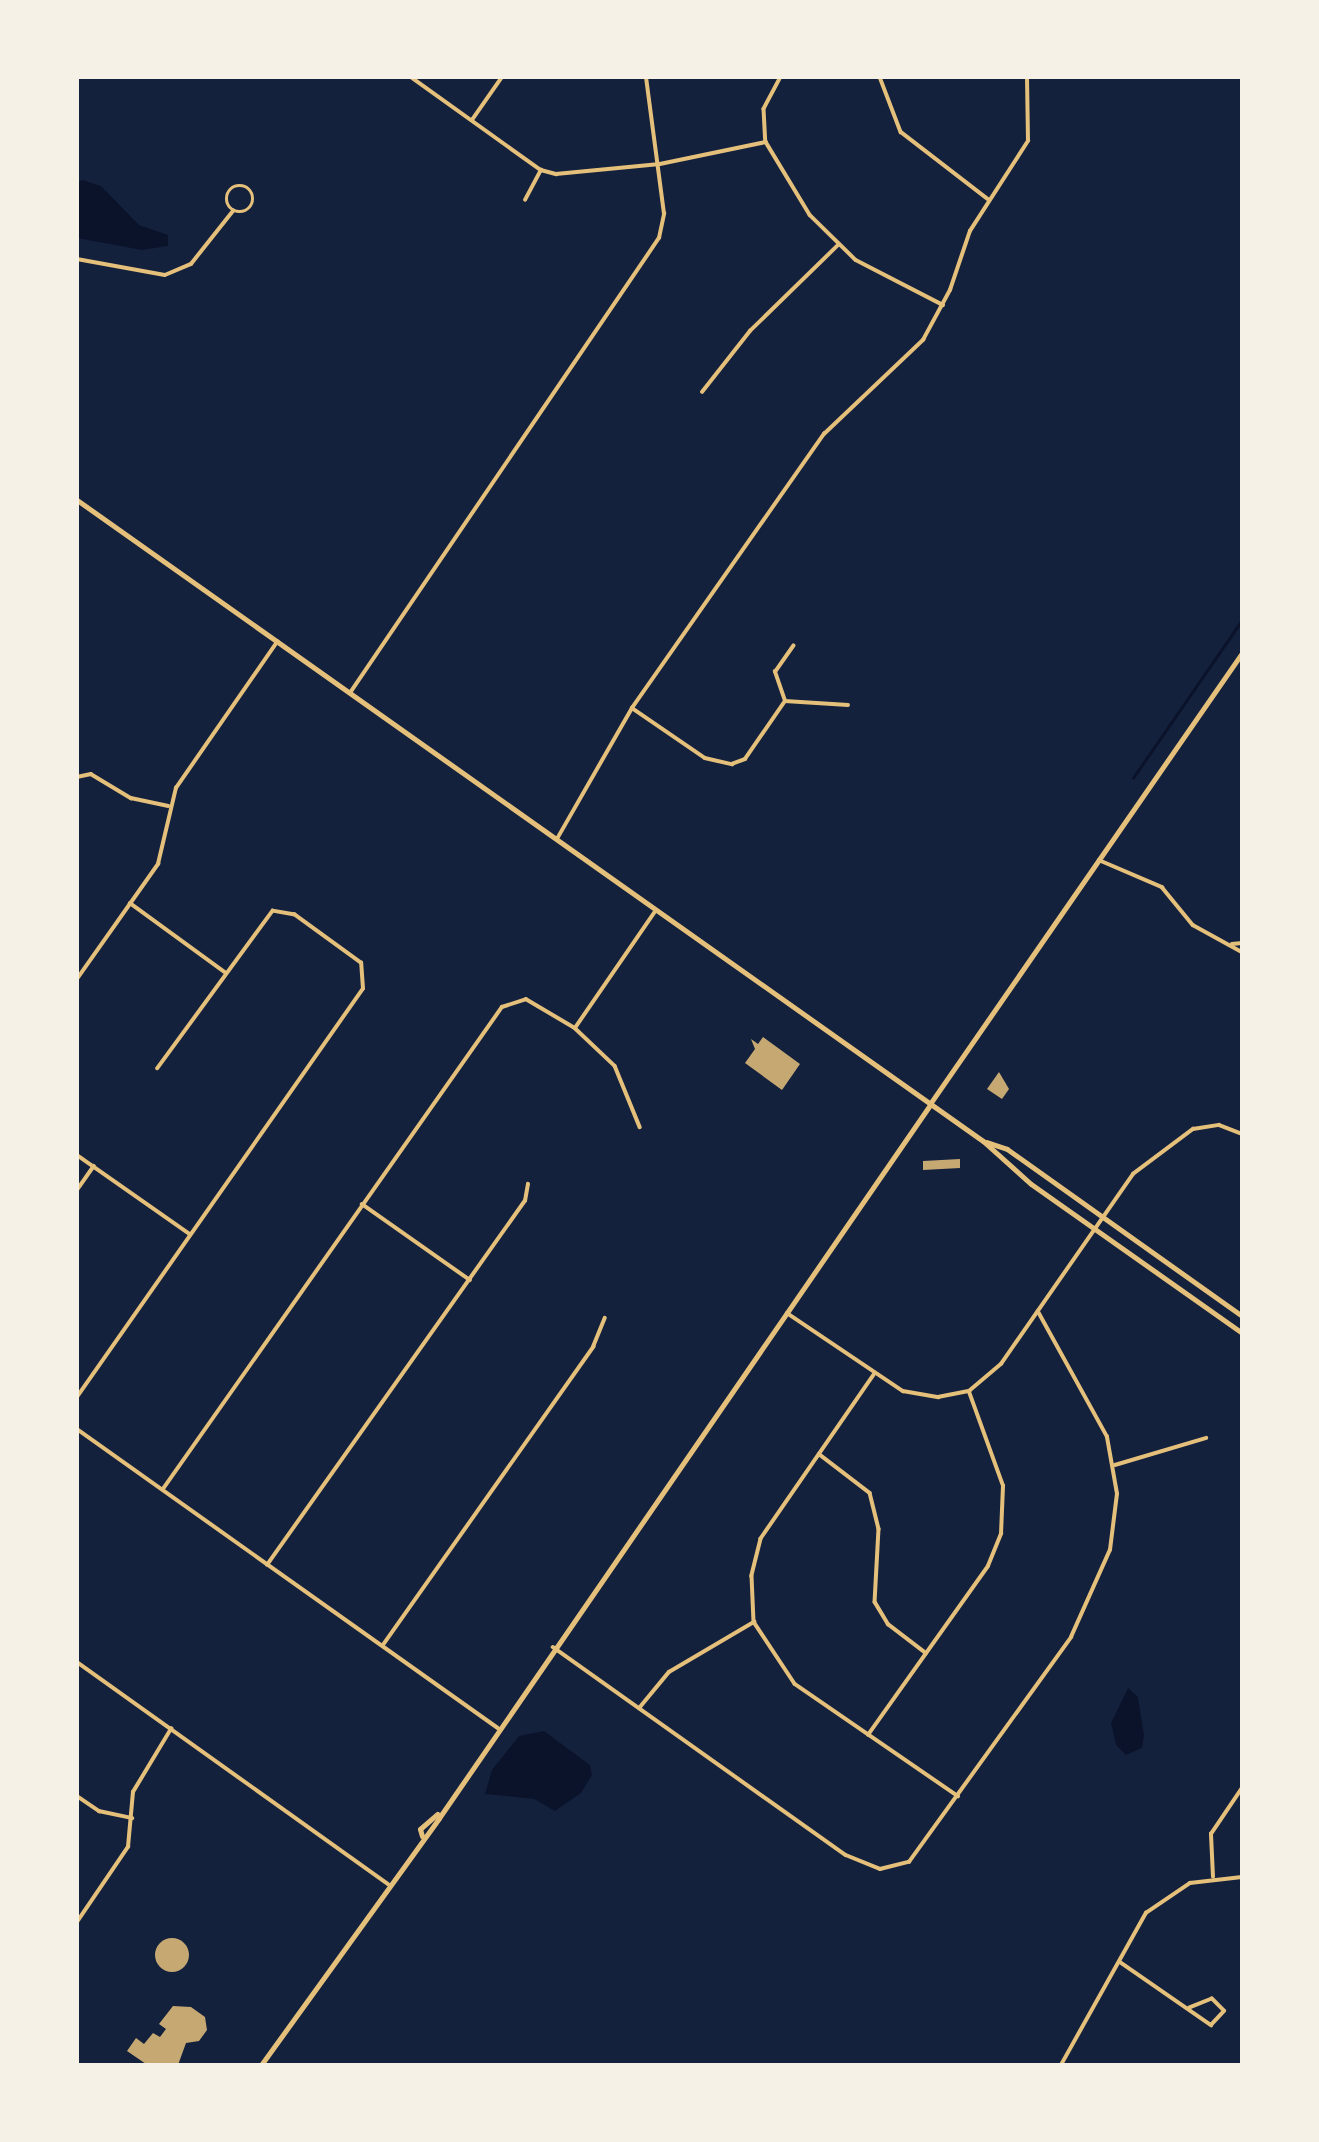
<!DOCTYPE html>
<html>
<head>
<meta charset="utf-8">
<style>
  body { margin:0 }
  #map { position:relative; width:1319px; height:2142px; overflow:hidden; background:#14213d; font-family:Signika,sans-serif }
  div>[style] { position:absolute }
  .water>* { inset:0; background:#0b132b }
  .stream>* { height:2.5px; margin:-1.25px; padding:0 1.25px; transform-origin:1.25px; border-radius:1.25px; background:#0b132b }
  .building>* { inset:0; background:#c6a872 }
  .round { border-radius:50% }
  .minor>* { height:3.5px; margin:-1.75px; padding:0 1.75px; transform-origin:1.75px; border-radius:1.75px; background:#e5c07b }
  .minor>.ring { margin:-1.75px; padding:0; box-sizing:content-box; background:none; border:3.5px solid #e5c07b; border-radius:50% }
  .tertiary>* { height:4.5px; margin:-2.25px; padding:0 2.25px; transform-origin:2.25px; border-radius:2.25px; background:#e5c07b }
  .secondary>* { height:5px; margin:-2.5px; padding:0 2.5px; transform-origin:2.5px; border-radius:2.5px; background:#e5c07b }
  .primary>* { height:5px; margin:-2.5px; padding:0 2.5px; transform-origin:2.5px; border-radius:2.5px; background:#e5c07b }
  span { translate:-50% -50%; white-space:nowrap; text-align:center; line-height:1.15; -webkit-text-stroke:7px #f6f1e7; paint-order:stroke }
  .frame { position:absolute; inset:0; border:79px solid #f6f1e7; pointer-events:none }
</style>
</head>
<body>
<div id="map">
  <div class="water">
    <div style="clip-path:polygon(83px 180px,101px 186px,139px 225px,168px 235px,168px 246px,142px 250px,77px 238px,77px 182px)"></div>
    <div style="clip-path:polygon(1128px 1688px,1138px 1697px,1144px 1736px,1142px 1748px,1126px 1755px,1116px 1745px,1111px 1723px)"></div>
    <div style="clip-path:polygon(544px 1731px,590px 1765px,592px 1775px,581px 1793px,555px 1811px,534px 1799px,485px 1794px,492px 1770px,519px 1736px)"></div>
  </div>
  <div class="stream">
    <div style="left:1133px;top:778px;width:192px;rotate:-55.4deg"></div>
  </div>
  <div class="building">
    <div style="clip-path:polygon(763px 1037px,800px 1064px,782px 1090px,745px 1063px,755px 1049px,751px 1039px,758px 1044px)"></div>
    <div style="clip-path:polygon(999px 1072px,1009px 1089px,1002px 1099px,987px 1089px)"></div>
    <div style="clip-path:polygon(960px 1159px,960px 1168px,923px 1170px,923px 1161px)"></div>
    <div class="round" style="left:155px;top:1938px;width:34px;height:34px"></div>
    <div style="clip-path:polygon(173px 2006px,191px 2007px,205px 2017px,207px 2030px,199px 2041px,186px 2043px,178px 2065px,146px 2064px,127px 2051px,136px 2038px,144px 2044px,153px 2033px,160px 2037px,166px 2029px,159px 2024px)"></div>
  </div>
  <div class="minor">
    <div style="left:411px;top:77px;width:160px;rotate:35.6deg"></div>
    <div style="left:541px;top:170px;width:16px;rotate:15deg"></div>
    <div style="left:556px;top:174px;width:104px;rotate:-5.5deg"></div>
    <div style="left:660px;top:164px;width:108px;rotate:-11.7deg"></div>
    <div style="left:781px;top:77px;width:36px;rotate:118deg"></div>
    <div style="left:764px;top:109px;width:33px;rotate:87deg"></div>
    <div style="left:766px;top:142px;width:85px;rotate:58.9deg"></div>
    <div style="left:810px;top:215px;width:64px;rotate:44.4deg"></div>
    <div style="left:856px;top:260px;width:98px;rotate:27.3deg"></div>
    <div style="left:880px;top:77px;width:59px;rotate:69.1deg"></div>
    <div style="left:901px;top:132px;width:110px;rotate:37.6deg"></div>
    <div style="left:472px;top:120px;width:52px;rotate:-55.1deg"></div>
    <div class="ring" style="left:227px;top:186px;width:22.5px;height:22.5px"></div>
    <div style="left:525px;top:200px;width:34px;rotate:-62deg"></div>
    <div style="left:77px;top:259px;width:89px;rotate:10.3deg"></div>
    <div style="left:165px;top:275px;width:28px;rotate:-23deg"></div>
    <div style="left:191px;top:264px;width:68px;rotate:-51.6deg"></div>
    <div style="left:702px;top:392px;width:78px;rotate:-51.8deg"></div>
    <div style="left:750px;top:331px;width:123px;rotate:-44.3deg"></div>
    <div style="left:350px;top:693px;width:550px;rotate:-55.82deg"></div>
    <div style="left:659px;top:238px;width:25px;rotate:-78deg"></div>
    <div style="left:664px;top:214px;width:138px;rotate:-97.5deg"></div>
    <div style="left:785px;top:701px;width:31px;rotate:-109deg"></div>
    <div style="left:775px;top:672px;width:32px;rotate:-55deg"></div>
    <div style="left:785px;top:701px;width:63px;rotate:3.6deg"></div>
    <div style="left:632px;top:708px;width:88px;rotate:34.4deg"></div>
    <div style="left:705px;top:758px;width:28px;rotate:13deg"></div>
    <div style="left:732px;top:764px;width:14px;rotate:-21deg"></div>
    <div style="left:745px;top:759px;width:70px;rotate:-55.4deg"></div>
    <div style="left:77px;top:777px;width:14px;rotate:-12deg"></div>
    <div style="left:91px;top:774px;width:47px;rotate:31deg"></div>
    <div style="left:131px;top:798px;width:38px;rotate:12deg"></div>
    <div style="left:557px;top:839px;width:151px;rotate:-60.2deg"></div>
    <div style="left:632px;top:708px;width:335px;rotate:-55deg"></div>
    <div style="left:824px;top:434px;width:137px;rotate:-43.5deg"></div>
    <div style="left:923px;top:340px;width:57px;rotate:-61.6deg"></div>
    <div style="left:950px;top:290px;width:62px;rotate:-71.3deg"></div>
    <div style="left:970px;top:231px;width:107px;rotate:-57.2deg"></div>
    <div style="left:1028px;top:141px;width:64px;rotate:-90.9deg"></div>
    <div style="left:1099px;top:860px;width:69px;rotate:23.2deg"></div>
    <div style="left:1162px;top:887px;width:49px;rotate:50.8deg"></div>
    <div style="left:1193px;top:925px;width:56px;rotate:28.9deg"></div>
    <div style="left:130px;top:903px;width:117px;rotate:36deg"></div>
    <div style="left:1232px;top:944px;width:10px;rotate:-6deg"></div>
    <div style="left:77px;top:979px;width:141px;rotate:-54.8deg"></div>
    <div style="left:158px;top:864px;width:78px;rotate:-76.7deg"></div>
    <div style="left:176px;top:788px;width:178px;rotate:-55.3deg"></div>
    <div style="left:575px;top:1028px;width:55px;rotate:43.5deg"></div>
    <div style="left:615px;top:1066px;width:66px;rotate:67.7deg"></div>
    <div style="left:77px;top:1155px;width:138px;rotate:35deg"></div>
    <div style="left:77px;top:1190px;width:29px;rotate:-55deg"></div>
    <div style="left:362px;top:1204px;width:132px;rotate:35.1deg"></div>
    <div style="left:787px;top:1313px;width:140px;rotate:33.9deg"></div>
    <div style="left:903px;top:1391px;width:36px;rotate:10deg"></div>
    <div style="left:938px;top:1397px;width:32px;rotate:-11deg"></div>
    <div style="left:969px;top:1391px;width:42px;rotate:-40.2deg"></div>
    <div style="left:1001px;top:1364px;width:231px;rotate:-55.2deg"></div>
    <div style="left:1133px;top:1174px;width:75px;rotate:-36.9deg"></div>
    <div style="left:1193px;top:1129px;width:26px;rotate:-9deg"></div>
    <div style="left:1219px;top:1125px;width:25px;rotate:21deg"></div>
    <div style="left:874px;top:1375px;width:199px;rotate:124.6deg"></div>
    <div style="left:761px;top:1539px;width:38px;rotate:104deg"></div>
    <div style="left:752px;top:1576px;width:46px;rotate:87.5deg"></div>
    <div style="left:754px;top:1622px;width:74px;rotate:56.5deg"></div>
    <div style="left:795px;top:1684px;width:198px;rotate:34.5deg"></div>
    <div style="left:77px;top:1397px;width:498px;rotate:-55deg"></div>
    <div style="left:363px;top:989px;width:26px;rotate:-94deg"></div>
    <div style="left:361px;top:963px;width:82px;rotate:-144deg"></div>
    <div style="left:295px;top:915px;width:22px;rotate:-170deg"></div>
    <div style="left:273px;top:911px;width:195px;rotate:126.2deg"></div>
    <div style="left:77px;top:1429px;width:516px;rotate:35.38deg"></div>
    <div style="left:819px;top:1454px;width:64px;rotate:37.4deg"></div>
    <div style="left:870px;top:1493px;width:37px;rotate:76deg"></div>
    <div style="left:879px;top:1529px;width:73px;rotate:93.1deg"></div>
    <div style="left:875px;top:1602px;width:26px;rotate:59deg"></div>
    <div style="left:888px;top:1624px;width:48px;rotate:37.3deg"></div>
    <div style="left:1115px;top:1465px;width:95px;rotate:-16.5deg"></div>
    <div style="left:163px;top:1489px;width:589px;rotate:-54.88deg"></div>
    <div style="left:502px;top:1007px;width:25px;rotate:-18deg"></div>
    <div style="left:526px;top:999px;width:57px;rotate:30.6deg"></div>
    <div style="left:575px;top:1028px;width:143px;rotate:-55.5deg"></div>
    <div style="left:267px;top:1565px;width:446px;rotate:-54.7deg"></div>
    <div style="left:525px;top:1201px;width:17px;rotate:-80deg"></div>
    <div style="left:383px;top:1645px;width:365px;rotate:-54.8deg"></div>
    <div style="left:593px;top:1347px;width:31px;rotate:-68deg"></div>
    <div style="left:553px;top:1647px;width:359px;rotate:35.4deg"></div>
    <div style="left:846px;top:1855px;width:37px;rotate:22deg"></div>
    <div style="left:880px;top:1869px;width:30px;rotate:-14deg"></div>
    <div style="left:909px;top:1862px;width:277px;rotate:-54.2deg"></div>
    <div style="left:1071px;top:1637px;width:95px;rotate:-65.9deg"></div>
    <div style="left:1110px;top:1550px;width:56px;rotate:-82.9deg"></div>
    <div style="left:1117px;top:1494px;width:58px;rotate:-100deg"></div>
    <div style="left:1107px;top:1437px;width:143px;rotate:-118.9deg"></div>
    <div style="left:77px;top:1662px;width:382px;rotate:35.5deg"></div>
    <div style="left:640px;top:1707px;width:45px;rotate:-50.4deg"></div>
    <div style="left:669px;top:1672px;width:99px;rotate:-30.5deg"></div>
    <div style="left:868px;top:1735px;width:207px;rotate:-54.6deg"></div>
    <div style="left:988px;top:1566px;width:35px;rotate:-68deg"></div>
    <div style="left:1001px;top:1534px;width:48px;rotate:-87.6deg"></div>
    <div style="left:1003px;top:1486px;width:100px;rotate:-109.9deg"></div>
    <div style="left:77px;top:1796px;width:27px;rotate:34deg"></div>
    <div style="left:99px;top:1811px;width:34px;rotate:12deg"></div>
    <div style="left:1213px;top:1877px;width:43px;rotate:-92.7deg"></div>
    <div style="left:1211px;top:1834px;width:55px;rotate:-56deg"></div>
    <div style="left:77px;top:1922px;width:91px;rotate:-55.8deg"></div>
    <div style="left:128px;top:1847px;width:55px;rotate:-84.8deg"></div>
    <div style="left:133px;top:1792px;width:74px;rotate:-58.9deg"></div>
    <div style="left:1120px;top:1962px;width:111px;rotate:34.7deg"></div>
    <div style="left:1211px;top:2025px;width:19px;rotate:-47deg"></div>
    <div style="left:1224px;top:2011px;width:17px;rotate:-135deg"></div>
    <div style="left:1212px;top:1999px;width:24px;rotate:158deg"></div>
    <div style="left:1061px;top:2065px;width:174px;rotate:-60.8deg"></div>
    <div style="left:1146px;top:1913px;width:53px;rotate:-34.3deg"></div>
    <div style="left:1190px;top:1883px;width:52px;rotate:-6.6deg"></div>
  </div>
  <div class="tertiary">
    <div style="left:930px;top:1104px;width:548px;rotate:-55.32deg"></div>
  </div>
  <div class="secondary">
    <div style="left:422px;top:1836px;width:7px;rotate:-106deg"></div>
    <div style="left:420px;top:1829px;width:23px;rotate:-41deg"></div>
    <div style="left:261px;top:2065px;width:304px;rotate:-54.2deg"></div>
    <div style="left:439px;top:1818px;width:866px;rotate:-55.45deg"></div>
  </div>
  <div class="primary">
    <div style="left:77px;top:500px;width:1110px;rotate:35.28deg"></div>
    <div style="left:983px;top:1141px;width:64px;rotate:41.9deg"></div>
    <div style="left:1031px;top:1184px;width:258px;rotate:35.2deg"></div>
    <div style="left:986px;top:1142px;width:22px;rotate:18deg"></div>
    <div style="left:1007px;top:1149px;width:288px;rotate:35.4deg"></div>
  </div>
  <div class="frame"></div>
</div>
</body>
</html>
